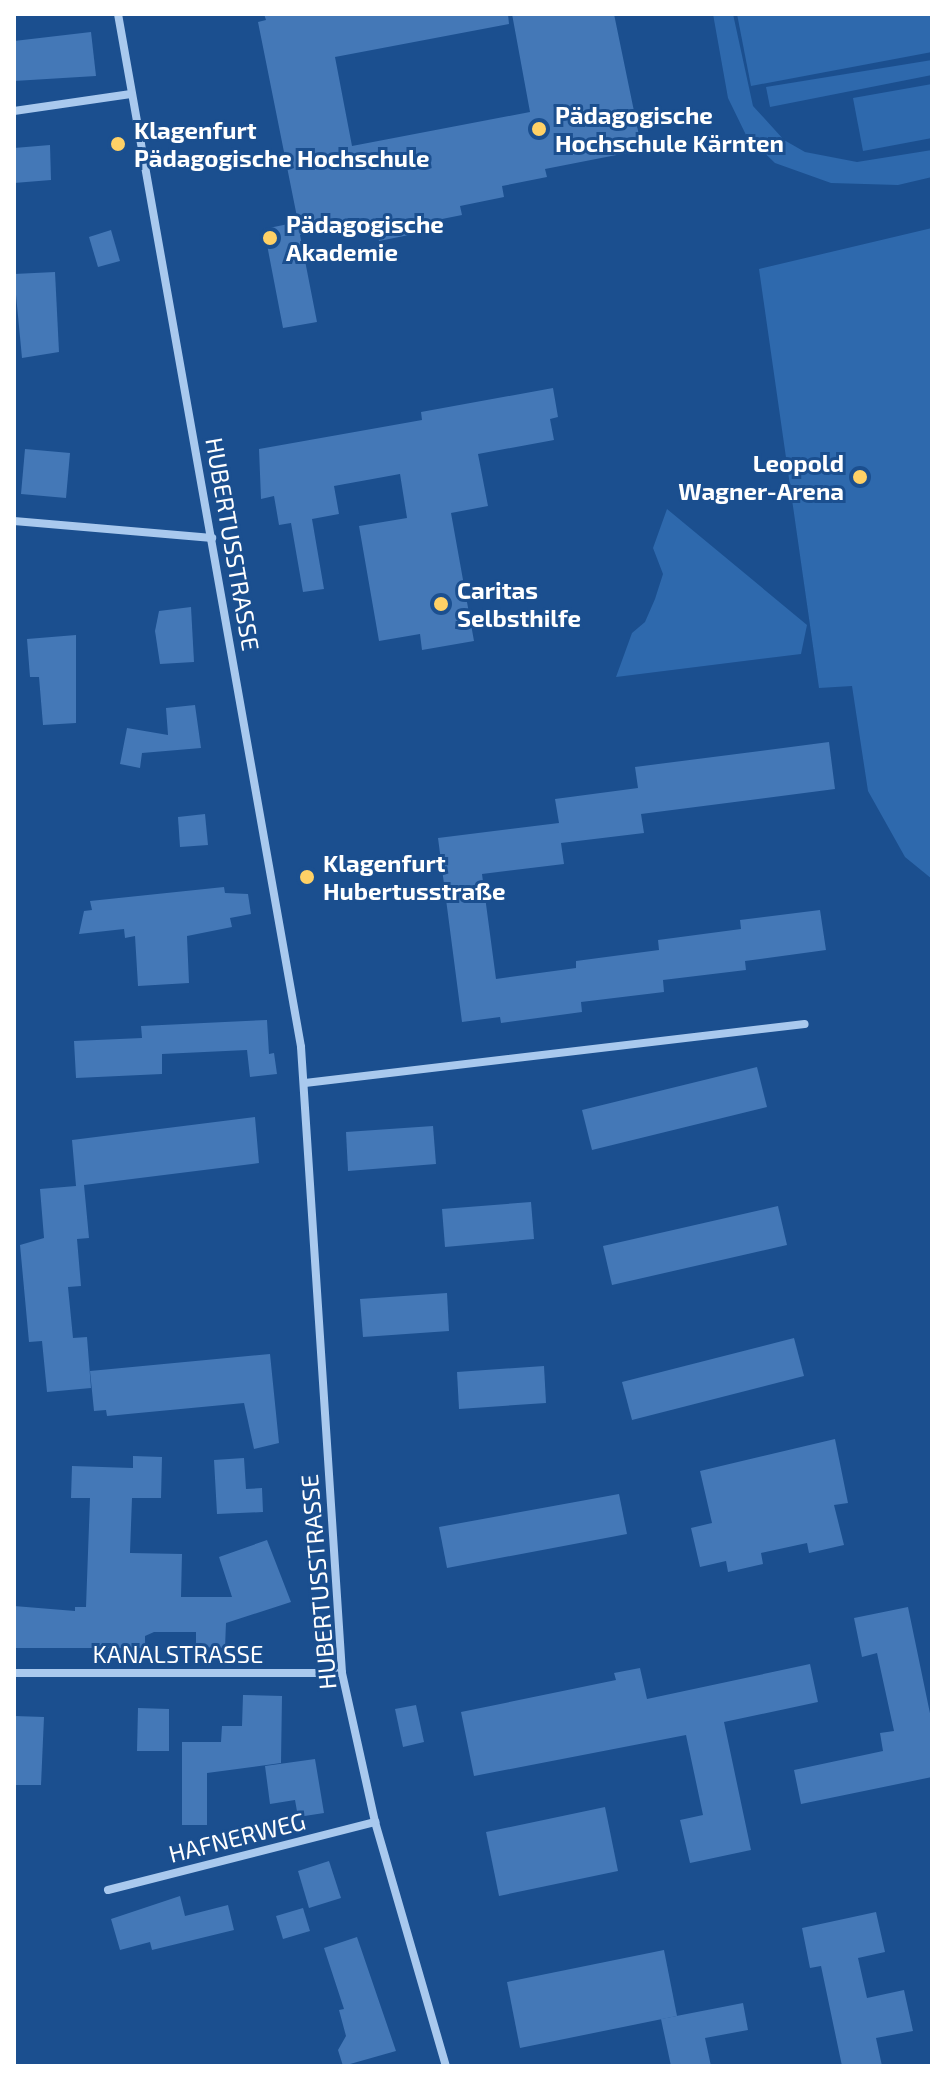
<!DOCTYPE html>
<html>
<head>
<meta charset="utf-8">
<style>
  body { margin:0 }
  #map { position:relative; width:946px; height:2080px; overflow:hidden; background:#1b4f8f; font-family:"Exo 2",sans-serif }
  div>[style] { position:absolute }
  .green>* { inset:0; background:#2e69ad }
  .building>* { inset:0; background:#4478b7 }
  .minor>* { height:8px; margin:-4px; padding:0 4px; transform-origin:4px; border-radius:4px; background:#a9c9ee }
  .dots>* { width:22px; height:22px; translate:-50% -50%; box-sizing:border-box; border:4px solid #1b4f8f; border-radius:50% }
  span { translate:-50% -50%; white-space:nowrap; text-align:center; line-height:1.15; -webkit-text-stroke:6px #1b4f8f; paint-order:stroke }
  .poi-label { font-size:24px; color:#fff; font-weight:700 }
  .left { translate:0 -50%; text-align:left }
  .right { translate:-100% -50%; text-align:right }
  .street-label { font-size:24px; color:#fff }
  .frame { position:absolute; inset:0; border:16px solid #fff; pointer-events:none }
</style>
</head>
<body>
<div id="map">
  <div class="green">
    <div style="clip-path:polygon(713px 14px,733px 14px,753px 106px,784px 140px,805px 152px,857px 162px,932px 150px,932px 177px,898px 185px,831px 183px,775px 163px,746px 135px,728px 98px)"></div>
    <div style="clip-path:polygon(737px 14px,932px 14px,932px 52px,751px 86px)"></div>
    <div style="clip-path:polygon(932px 60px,932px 75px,770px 107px,766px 87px)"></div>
    <div style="clip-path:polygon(932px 84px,932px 138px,863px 151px,853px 98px)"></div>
    <div style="clip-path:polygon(932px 228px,932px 879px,905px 857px,868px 791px,852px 686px,819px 688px,759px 269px)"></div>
    <div style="clip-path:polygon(667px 509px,807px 625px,801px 654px,616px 677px,632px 633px,645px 622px,655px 599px,663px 574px,653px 548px)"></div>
  </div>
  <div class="building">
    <div style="clip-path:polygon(264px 14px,508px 14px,509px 24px,335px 57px,352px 146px,530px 112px,512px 14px,614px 14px,642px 150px,545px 169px,547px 177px,502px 186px,504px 197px,460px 206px,462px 215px,417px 224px,419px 233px,379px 241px,374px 220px,300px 235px,317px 322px,283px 328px,264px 229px,298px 222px,258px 22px,266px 20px)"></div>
    <div style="clip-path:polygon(91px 32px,96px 76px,14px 81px,14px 41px)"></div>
    <div style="clip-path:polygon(50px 145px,51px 180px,14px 183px,14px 148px)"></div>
    <div style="clip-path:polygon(111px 230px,120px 261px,98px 267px,89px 237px)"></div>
    <div style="clip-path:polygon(55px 272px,59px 352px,22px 358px,14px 274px)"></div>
    <div style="clip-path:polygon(553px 388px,558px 417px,550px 419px,554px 440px,478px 454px,488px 506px,451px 513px,474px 641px,422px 650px,420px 634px,379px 641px,359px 526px,407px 518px,400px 474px,334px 486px,339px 514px,312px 519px,324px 589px,303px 592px,291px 523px,279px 525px,274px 496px,261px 499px,259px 449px,422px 420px,421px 412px)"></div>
    <div style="clip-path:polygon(25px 449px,70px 453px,66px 498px,21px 494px)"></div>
    <div style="clip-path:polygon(191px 607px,194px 662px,160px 664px,155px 631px,159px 611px)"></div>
    <div style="clip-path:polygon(76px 635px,76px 723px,43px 725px,39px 677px,30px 677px,27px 639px)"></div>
    <div style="clip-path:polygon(195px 705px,201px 748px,142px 753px,140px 768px,120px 764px,127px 728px,168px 735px,166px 708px)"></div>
    <div style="clip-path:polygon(829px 742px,835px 789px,641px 814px,644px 833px,561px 843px,564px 864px,482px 874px,496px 979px,576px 968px,576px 961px,659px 950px,658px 940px,741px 929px,740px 920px,820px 910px,826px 950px,745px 961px,746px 970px,663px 980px,664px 992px,581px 1002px,582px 1012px,501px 1023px,500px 1017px,462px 1022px,438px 838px,559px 823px,555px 799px,638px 788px,635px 767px)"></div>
    <div style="clip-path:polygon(205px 814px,208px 845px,180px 847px,178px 817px)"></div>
    <div style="clip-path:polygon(224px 887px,225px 893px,248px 894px,251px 914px,230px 918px,232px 927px,187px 936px,189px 983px,138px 986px,135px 936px,125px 938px,124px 929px,79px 934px,84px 911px,92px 910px,90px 901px)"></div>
    <div style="clip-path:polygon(267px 1020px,269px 1054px,274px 1053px,277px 1074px,250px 1077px,247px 1050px,162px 1054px,162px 1074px,76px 1078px,74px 1041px,142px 1038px,141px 1026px)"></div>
    <div style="clip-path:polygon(757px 1067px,767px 1107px,592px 1150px,582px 1110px)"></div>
    <div style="clip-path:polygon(255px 1117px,259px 1163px,84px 1185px,89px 1238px,77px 1239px,81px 1286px,68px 1287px,73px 1338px,87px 1337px,91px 1388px,47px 1392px,42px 1341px,29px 1342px,20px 1245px,44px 1238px,40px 1189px,76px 1186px,72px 1140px)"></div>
    <div style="clip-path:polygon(433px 1126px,436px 1164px,348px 1171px,346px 1132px)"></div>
    <div style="clip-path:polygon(531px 1202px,534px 1239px,445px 1247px,442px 1209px)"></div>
    <div style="clip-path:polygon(778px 1206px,787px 1245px,612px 1285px,603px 1246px)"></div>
    <div style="clip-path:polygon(447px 1293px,449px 1331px,363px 1337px,360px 1299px)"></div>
    <div style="clip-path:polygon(794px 1338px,804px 1376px,632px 1420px,622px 1382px)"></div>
    <div style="clip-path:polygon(270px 1354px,279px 1443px,254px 1449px,244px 1403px,107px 1416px,106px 1410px,94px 1411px,90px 1371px)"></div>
    <div style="clip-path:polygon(544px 1366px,546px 1403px,459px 1409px,457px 1372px)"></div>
    <div style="clip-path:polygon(835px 1439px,848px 1503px,834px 1505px,844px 1545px,809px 1553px,807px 1543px,761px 1553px,763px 1564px,728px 1572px,726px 1561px,700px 1567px,691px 1528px,712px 1523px,700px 1471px)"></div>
    <div style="clip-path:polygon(133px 1456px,162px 1457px,161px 1498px,132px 1498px,130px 1553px,182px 1554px,181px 1597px,232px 1597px,219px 1557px,267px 1540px,291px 1602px,226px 1623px,225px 1648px,196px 1647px,196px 1632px,154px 1632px,145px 1636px,145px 1648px,14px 1648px,14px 1606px,75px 1611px,75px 1607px,86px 1607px,90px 1498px,71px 1498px,72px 1466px,133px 1468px)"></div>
    <div style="clip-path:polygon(244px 1458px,246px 1489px,262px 1488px,263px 1512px,217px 1514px,214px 1460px)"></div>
    <div style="clip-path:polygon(619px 1494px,627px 1534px,447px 1568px,439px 1527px)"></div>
    <div style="clip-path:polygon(908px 1607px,932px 1723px,932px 1777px,801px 1804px,794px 1770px,883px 1751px,880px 1733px,894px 1731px,877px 1653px,862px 1657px,854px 1618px)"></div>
    <div style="clip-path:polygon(810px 1664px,818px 1702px,724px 1722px,751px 1850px,690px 1863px,680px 1820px,703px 1815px,686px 1735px,474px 1776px,461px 1712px,616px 1680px,614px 1673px,640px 1668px,647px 1699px)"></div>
    <div style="clip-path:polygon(243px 1695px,282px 1696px,281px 1763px,207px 1773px,207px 1825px,182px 1825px,182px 1742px,221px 1742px,222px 1726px,242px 1726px)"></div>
    <div style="clip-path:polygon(416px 1705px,424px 1742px,403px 1747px,395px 1709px)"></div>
    <div style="clip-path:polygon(138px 1708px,169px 1709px,169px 1751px,137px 1751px)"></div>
    <div style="clip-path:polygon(14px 1716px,44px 1717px,41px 1785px,14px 1785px)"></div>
    <div style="clip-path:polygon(315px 1759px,324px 1813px,298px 1817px,295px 1800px,270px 1804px,265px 1766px)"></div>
    <div style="clip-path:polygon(605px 1807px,618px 1871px,499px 1896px,486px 1832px)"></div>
    <div style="clip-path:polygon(329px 1861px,341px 1898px,309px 1908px,298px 1871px)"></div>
    <div style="clip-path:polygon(180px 1896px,185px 1916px,228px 1905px,234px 1930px,152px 1950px,150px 1942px,120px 1950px,111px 1919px)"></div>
    <div style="clip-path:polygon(303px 1908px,310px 1931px,283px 1939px,276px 1916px)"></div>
    <div style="clip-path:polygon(876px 1912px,885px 1952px,858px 1958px,867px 1998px,904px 1990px,913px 2031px,876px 2038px,882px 2066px,842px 2066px,821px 1966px,810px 1968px,802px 1928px)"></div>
    <div style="clip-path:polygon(357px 1937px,396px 2051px,343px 2066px,338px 2050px,346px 2036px,339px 2010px,344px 2009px,324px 1948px)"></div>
    <div style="clip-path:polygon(664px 1950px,677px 2016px,520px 2048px,507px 1982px)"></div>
    <div style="clip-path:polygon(743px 2003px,748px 2030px,705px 2038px,711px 2066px,671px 2066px,661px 2019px)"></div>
  </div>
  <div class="minor">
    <div style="left:118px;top:14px;width:1049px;rotate:79.95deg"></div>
    <div style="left:301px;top:1047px;width:627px;rotate:86.25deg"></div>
    <div style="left:342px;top:1673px;width:153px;rotate:77.5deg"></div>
    <div style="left:375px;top:1822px;width:254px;rotate:73.8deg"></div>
    <div style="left:14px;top:111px;width:118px;rotate:-8.3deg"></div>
    <div style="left:14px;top:521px;width:199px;rotate:4.9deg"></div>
    <div style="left:305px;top:1083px;width:503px;rotate:-6.73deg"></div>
    <div style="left:14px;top:1673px;width:328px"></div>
    <div style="left:108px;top:1890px;width:276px;rotate:-14.3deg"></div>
  </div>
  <div class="dots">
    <div style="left:539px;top:129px;background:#ffd166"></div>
    <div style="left:118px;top:144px;background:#ffd166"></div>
    <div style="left:270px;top:238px;background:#ffd166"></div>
    <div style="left:860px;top:477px;background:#ffd166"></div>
    <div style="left:441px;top:604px;background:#ffd166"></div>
    <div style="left:307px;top:877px;background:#ffd166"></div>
  </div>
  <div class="poi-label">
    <span class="left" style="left:555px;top:129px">Pädagogische<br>Hochschule Kärnten</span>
    <span class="left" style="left:134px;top:144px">Klagenfurt<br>Pädagogische Hochschule</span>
    <span class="left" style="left:286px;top:238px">Pädagogische<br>Akademie</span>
    <span class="right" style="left:844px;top:477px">Leopold<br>Wagner-Arena</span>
    <span class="left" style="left:457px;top:604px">Caritas<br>Selbsthilfe</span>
    <span class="left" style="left:323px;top:877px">Klagenfurt<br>Hubertusstraße</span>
  </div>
  <div class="street-label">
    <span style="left:233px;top:544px;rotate:80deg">HUBERTUSSTRASSE</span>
    <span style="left:318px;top:1582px;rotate:-95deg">HUBERTUSSTRASSE</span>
    <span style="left:178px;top:1654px">KANALSTRASSE</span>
    <span style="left:237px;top:1837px;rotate:-14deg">HAFNERWEG</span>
  </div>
  <div class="frame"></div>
</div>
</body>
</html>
